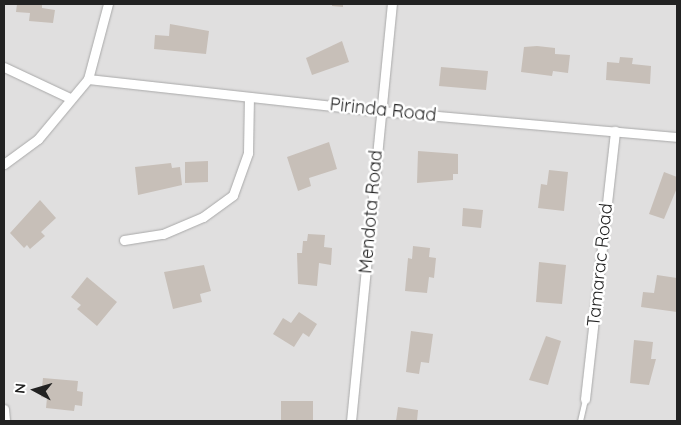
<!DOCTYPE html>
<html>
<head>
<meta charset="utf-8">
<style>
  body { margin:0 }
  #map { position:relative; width:681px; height:425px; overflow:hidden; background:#f2efe9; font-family:Quicksand,sans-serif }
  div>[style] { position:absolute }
  .residential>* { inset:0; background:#e0dfdf }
  .building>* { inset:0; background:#c7bfb8 }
  .roads { filter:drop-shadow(0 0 1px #a9a9a9) drop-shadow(0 0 1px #a9a9a9) }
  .service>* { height:4.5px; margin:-2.25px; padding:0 2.25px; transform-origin:2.25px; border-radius:2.25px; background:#fff }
  .minor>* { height:9px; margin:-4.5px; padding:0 4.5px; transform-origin:4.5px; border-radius:4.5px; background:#fff }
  span { translate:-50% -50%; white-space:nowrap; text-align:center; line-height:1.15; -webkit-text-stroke:5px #fff; paint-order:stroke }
  .street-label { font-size:18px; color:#222 }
  .frame { position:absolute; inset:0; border:5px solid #222; pointer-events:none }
  .north { position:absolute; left:10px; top:365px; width:50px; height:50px; -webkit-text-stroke:4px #fff; paint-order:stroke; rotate:276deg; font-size:14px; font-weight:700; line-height:20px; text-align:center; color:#222 }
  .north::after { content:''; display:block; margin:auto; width:18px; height:22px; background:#222; clip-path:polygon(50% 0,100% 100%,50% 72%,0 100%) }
</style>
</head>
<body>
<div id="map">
  <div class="residential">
    <div style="clip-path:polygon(4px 4px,677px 4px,677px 421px,4px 421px)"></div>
  </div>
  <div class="building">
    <div style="clip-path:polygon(17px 4px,42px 4px,42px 8px,55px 10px,53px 23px,29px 21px,30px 13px,16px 12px)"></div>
    <div style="clip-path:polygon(332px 4px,343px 4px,343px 7px,332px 6px)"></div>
    <div style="clip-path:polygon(170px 24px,209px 31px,206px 54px,154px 49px,155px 35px,169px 36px)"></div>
    <div style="clip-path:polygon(342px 41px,349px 62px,312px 75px,306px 58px)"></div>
    <div style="clip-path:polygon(537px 46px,555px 48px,555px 54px,570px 55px,568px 73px,553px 71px,552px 76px,521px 72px,524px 47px)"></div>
    <div style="clip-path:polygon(620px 57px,633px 58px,632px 64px,651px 66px,650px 84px,606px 80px,607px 62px,619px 63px)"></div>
    <div style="clip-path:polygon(441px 67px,488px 71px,486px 90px,439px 86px)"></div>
    <div style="clip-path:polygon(329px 142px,337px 169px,309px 178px,311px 186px,298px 191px,287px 157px)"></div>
    <div style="clip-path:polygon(418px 151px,458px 154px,458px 174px,453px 174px,453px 180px,417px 183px)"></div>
    <div style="clip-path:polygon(208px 161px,208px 182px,185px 183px,185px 162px)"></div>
    <div style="clip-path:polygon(171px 163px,172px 168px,180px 167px,182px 185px,138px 195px,135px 167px)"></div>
    <div style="clip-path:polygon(549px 170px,568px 172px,564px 211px,538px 208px,541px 184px,547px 185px)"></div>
    <div style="clip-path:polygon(664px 172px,677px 177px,677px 188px,664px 219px,649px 214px)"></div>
    <div style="clip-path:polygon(40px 200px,56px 218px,41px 232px,45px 236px,30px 249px,27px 245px,24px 248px,10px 233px)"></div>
    <div style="clip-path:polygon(463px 208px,483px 210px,481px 228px,462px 226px)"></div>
    <div style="clip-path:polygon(308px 234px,325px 235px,324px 247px,332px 248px,331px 265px,319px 263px,317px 286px,298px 284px,297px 253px,302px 253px,303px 241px,307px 241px)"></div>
    <div style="clip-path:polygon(413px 246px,430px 248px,429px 257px,436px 258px,434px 278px,429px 277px,427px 293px,405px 291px,408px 258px,412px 259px)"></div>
    <div style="clip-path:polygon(539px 262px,566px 265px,562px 304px,536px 302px)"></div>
    <div style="clip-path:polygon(204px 265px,211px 291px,200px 294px,202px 302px,173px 309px,164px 272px)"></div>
    <div style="clip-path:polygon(657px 275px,677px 278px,677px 312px,641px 307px,643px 292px,654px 293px)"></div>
    <div style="clip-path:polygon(87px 277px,117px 302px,97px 326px,77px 309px,81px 305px,71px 297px)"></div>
    <div style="clip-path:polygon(299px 312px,317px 324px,309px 337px,303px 333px,294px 347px,273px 334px,283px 318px,291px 323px)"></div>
    <div style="clip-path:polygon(411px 331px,433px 334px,429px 363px,421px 362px,419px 374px,406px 372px)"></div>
    <div style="clip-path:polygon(546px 336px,561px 341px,548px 385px,529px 380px)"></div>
    <div style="clip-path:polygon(634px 340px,653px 342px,651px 359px,656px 359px,649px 385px,630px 383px)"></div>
    <div style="clip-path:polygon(43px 378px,78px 381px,77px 391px,83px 392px,82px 406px,75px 405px,74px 411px,46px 408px,47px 398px,41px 397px)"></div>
    <div style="clip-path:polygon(281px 401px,313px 401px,313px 421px,281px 421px)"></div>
    <div style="clip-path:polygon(398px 407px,418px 410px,417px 421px,396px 421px)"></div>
  </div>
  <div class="roads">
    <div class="service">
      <div style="left:580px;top:421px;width:23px;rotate:-77deg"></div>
    </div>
    <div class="minor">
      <div style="left:4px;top:67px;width:73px;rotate:25.2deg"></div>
      <div style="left:88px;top:79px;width:294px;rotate:6.3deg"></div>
      <div style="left:380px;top:111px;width:298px;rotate:5deg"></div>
      <div style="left:4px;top:164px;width:42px;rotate:-36.3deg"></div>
      <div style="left:38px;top:139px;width:78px;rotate:-50.2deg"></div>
      <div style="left:88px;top:79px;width:78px;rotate:-75.1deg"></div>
      <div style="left:124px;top:240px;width:39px;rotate:-9deg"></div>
      <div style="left:163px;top:234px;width:43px;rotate:-23deg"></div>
      <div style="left:203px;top:217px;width:37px;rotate:-36deg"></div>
      <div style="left:233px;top:195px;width:45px;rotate:-70.3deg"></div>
      <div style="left:248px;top:153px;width:56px;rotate:-89deg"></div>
      <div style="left:585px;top:399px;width:270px;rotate:-83.6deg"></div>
      <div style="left:4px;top:409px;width:12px;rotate:85deg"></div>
      <div style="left:351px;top:421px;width:419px;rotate:-84.4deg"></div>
    </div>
  </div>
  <div class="street-label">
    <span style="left:383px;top:110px;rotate:6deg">Pirinda Road</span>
    <span style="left:371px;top:212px;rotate:-85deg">Mendota Road</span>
    <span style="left:600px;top:265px;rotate:-84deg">Tamarac Road</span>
  </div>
  <div class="frame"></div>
  <div class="north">N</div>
</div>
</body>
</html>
